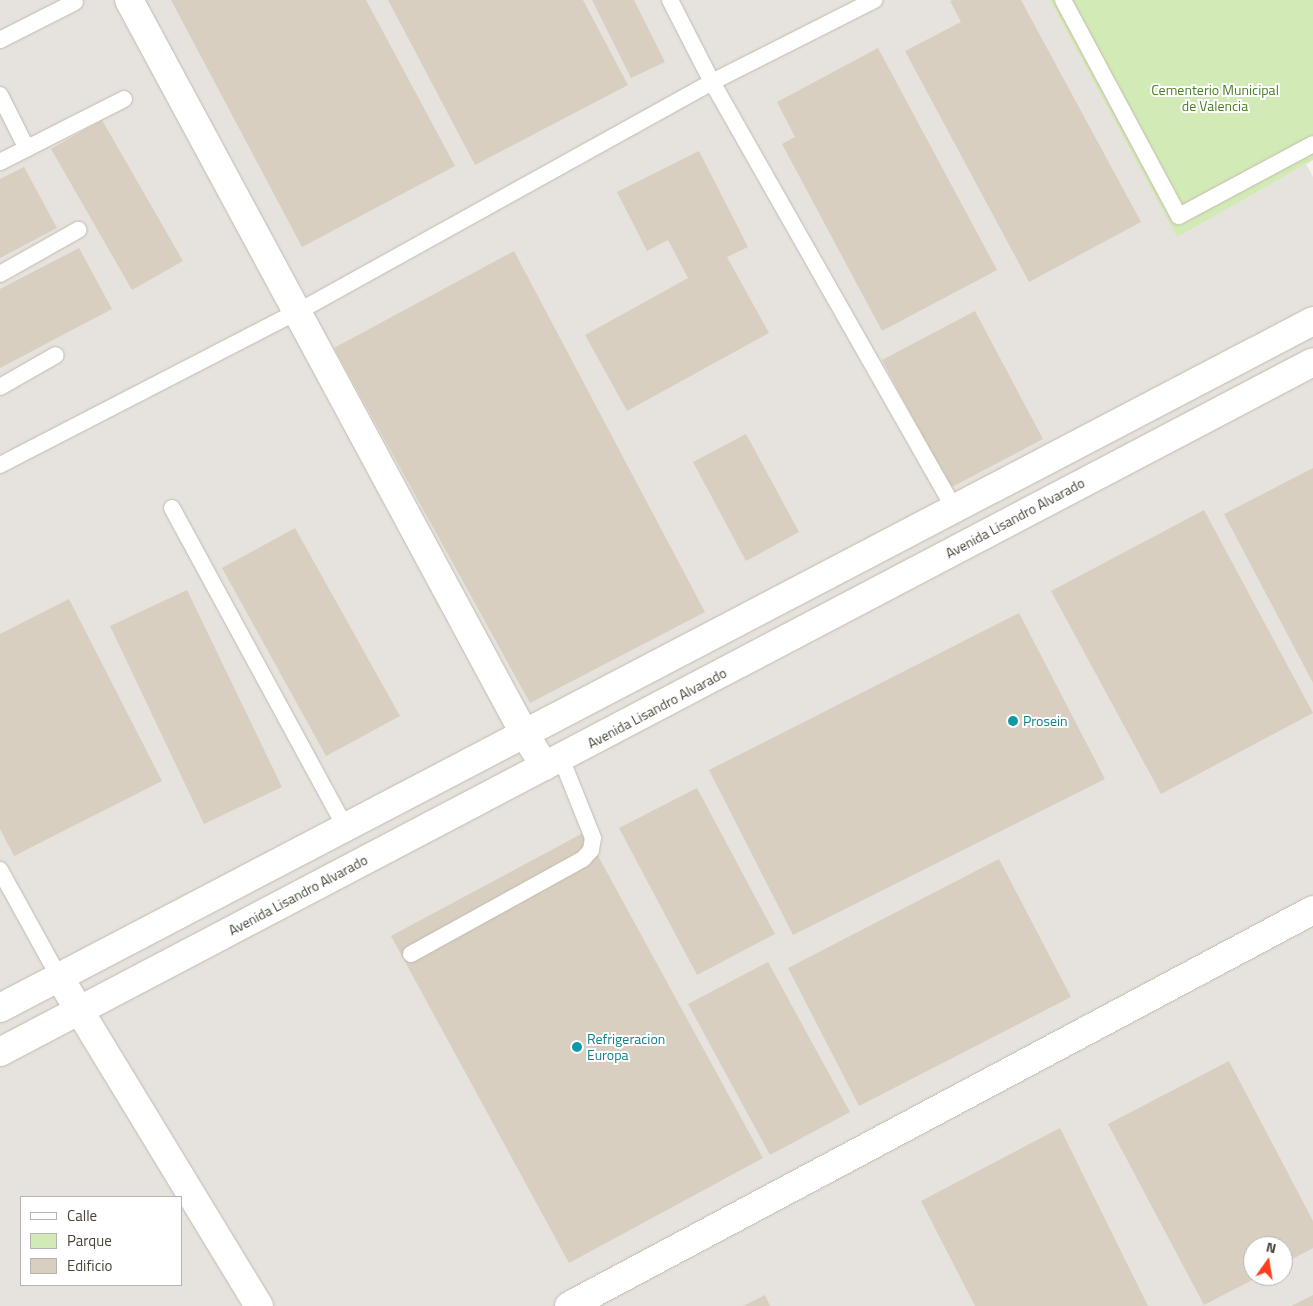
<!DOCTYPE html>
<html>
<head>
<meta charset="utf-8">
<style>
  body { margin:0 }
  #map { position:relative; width:1313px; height:1306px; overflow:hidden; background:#f6f3ec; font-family:"Titillium Web",sans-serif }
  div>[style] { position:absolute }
  .industrial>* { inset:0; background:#e6e2dd }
  .green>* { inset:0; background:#d2eab5 }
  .building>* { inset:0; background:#d8cfc1 }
  .roads { filter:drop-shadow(0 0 1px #c2bbae) drop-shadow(0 0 1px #c2bbae) }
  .service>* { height:16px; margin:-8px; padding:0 8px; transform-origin:8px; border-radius:8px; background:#fff }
  .minor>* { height:28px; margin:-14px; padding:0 14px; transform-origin:14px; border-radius:14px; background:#fff }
  .tertiary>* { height:28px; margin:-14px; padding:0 14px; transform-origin:14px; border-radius:14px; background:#fff }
  .dots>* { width:14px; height:14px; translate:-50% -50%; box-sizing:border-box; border:2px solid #fff; border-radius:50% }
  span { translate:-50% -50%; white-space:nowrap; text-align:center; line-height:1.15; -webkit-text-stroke:4px #fff; paint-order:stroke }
  .park-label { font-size:14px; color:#4a7f2a }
  .street-label { font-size:14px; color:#4b4439 }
  .culture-label { font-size:14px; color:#0d838f }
  .left { translate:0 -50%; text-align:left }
  .legend { position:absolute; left:20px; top:1196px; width:162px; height:90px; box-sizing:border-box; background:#fff; border:1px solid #b7b4b0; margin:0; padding:6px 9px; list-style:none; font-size:15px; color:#4b4439 }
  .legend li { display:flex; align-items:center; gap:10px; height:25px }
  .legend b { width:25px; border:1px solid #b7b4b0 }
  .north { position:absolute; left:1243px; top:1236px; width:50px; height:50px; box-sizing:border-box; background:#fff; border:1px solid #b7b4b0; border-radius:50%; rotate:13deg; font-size:14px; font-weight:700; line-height:20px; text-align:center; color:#4b4439 }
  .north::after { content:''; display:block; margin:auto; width:18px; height:22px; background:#fc3f1d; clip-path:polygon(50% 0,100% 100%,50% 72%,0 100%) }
</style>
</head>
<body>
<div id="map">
  <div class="industrial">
    <div style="clip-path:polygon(evenodd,0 0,1050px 0,1177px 236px,1306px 164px,1313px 177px,1313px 1306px,0 1306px,0 0,21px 1197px,181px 1197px,181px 1285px,21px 1285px,21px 1197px,0 0,1253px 1246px,1283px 1246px,1283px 1276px,1253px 1276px,1253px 1246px)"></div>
  </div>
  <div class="green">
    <div style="clip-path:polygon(1050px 0,1313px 0,1313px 160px,1177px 237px)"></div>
  </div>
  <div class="building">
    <div style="clip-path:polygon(171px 0,366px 0,455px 166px,302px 247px)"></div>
    <div style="clip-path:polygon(388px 0,583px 0,628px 85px,475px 165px)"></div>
    <div style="clip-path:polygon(592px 0,634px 0,665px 62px,631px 78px)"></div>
    <div style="clip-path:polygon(953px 0,1021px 0,1141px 222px,1029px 282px,905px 51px,961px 22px,950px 1px)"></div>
    <div style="clip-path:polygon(878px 48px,997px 270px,882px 331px,782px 144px,795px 137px,777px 102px)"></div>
    <div style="clip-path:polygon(102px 120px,183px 261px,132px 290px,51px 149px)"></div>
    <div style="clip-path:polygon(699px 151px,748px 247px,727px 257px,769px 333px,627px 411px,585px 335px,688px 278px,668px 240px,647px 251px,617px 192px)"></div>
    <div style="clip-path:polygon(24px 167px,57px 228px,0 258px,0 179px)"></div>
    <div style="clip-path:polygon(79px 248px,112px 309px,0 368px,0 289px)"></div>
    <div style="clip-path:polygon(514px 251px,705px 612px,530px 703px,334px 348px)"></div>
    <div style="clip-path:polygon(975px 311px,1043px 439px,950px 488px,882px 360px)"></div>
    <div style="clip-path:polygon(746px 434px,799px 532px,746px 561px,693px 462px)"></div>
    <div style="clip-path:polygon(1313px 468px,1313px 683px,1224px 514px)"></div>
    <div style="clip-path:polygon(1204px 510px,1313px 713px,1161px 794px,1051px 591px)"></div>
    <div style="clip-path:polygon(295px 528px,400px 716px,326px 756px,222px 568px)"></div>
    <div style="clip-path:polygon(187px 590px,282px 787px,204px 824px,110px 626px)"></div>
    <div style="clip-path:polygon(69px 599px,162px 781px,14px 856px,0 829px,0 634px)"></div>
    <div style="clip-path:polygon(1019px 613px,1105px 779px,793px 935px,709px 770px)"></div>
    <div style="clip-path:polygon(697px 788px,775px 934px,697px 975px,619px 828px)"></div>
    <div style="clip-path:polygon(585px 832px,763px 1158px,569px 1263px,391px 936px)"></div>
    <div style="clip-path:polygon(999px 859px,1071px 997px,859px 1106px,788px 968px)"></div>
    <div style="clip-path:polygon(768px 962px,850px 1112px,770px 1155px,688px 1004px)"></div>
    <div style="clip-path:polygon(1229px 1061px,1313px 1221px,1313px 1248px,1283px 1264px,1283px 1246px,1253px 1246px,1253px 1276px,1260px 1276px,1204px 1305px,1108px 1124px)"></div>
    <div style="clip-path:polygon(1060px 1128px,1148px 1306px,975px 1306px,921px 1201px)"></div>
    <div style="clip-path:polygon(765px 1295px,770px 1306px,743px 1306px)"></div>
    <div style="clip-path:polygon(1313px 1295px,1313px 1306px,1291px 1306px)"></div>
  </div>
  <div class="roads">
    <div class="service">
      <div style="left:670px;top:0;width:92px;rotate:62.9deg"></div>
      <div style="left:712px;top:82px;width:490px;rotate:60.4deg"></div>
      <div style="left:1063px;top:0;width:245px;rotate:61.8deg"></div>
      <div style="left:1179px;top:216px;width:152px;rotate:-28.2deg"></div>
      <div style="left:0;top:40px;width:84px;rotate:-26.9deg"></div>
      <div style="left:0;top:95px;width:58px;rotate:63.4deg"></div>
      <div style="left:0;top:162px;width:139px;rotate:-26.9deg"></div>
      <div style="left:0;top:274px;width:90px;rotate:-29.4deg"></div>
      <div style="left:0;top:387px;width:64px;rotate:-29.7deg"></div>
      <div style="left:0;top:465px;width:336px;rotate:-27.3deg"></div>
      <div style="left:299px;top:311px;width:472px;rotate:-29deg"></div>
      <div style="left:712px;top:82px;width:182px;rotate:-26.8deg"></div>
      <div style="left:172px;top:508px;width:363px;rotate:61.5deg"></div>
      <div style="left:0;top:870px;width:122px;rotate:61.1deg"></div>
      <div style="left:411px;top:954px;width:196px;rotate:-28.9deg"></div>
      <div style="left:583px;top:859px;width:12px;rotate:-48deg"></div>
      <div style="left:591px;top:850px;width:12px;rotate:-81deg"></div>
      <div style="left:593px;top:838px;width:86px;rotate:-111.8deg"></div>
    </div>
    <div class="minor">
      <div style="left:129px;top:0;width:833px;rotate:61.68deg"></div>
      <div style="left:524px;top:733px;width:39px;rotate:58deg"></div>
      <div style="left:59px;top:977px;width:385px;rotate:58.7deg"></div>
      <div style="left:569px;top:1306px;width:843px;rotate:-28.02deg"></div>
    </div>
    <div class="tertiary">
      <div style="left:0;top:1008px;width:1482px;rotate:-27.62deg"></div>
      <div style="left:0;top:1052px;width:1483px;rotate:-27.72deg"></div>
    </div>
  </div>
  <div class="dots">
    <div style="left:1013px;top:721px;background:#0f9aa8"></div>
    <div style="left:577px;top:1047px;background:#0f9aa8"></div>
  </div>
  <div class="park-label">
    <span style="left:1215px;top:98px">Cementerio Municipal<br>de Valencia</span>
  </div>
  <div class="street-label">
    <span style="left:1015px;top:518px;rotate:-28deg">Avenida Lisandro Alvarado</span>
    <span style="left:657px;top:708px;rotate:-28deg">Avenida Lisandro Alvarado</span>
    <span style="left:298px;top:895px;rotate:-28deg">Avenida Lisandro Alvarado</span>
  </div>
  <div class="culture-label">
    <span class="left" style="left:1023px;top:721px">Prosein</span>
    <span class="left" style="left:587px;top:1047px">Refrigeracion<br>Europa</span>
  </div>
  <ul class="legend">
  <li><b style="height:6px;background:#fff"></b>Calle</li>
  <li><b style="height:14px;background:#d2eab5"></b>Parque</li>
  <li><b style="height:14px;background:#d8cfc1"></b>Edificio</li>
  </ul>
  <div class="north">N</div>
</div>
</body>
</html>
